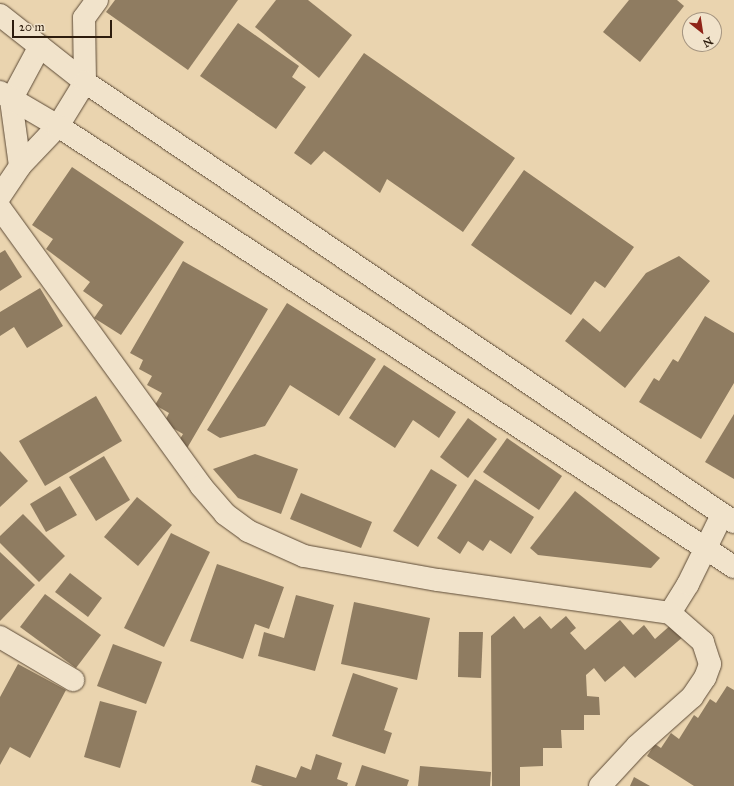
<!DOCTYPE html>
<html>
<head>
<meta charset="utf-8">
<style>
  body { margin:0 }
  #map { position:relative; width:734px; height:786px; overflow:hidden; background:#ead4af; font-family:"IM FELL Great Primer",serif }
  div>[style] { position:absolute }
  .building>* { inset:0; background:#8f7c61 }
  .roads { filter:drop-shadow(0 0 1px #5c4a36) drop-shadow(0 0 1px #5c4a36) }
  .minor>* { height:22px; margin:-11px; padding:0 11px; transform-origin:11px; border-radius:11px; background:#f1e3cb }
  .tertiary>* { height:22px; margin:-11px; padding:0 11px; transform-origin:11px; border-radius:11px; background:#f1e3cb }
  .secondary>* { height:22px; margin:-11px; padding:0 11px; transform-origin:11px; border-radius:11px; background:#f1e3cb }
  span { translate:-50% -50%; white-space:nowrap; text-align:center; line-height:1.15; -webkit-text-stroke:4px #f1e3cb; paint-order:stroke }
  .north { position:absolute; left:682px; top:12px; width:40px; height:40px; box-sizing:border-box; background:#f1e3cb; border:1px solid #a3937f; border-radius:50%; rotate:150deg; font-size:11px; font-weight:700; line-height:16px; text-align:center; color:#2d1c0d }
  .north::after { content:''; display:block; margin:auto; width:14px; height:18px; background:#8f2418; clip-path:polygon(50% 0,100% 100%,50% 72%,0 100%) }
  .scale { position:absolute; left:12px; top:20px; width:100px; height:18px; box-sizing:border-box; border:2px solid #2d1c0d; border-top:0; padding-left:5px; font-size:12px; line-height:14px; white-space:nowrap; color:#2d1c0d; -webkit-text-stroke:3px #f1e3cb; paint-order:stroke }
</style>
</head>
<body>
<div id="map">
  <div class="building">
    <div style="clip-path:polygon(115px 0,238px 0,188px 70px,106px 12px)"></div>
    <div style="clip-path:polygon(276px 0,308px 0,352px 35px,319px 78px,255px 27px)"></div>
    <div style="clip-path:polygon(629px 0,677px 0,684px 6px,640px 62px,603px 32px)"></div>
    <div style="clip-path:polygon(238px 23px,299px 66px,292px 77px,306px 87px,276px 129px,200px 76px)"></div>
    <div style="clip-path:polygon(364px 53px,515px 158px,463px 232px,387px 179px,380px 193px,324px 151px,311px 165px,294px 153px)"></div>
    <div style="clip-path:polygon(72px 167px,184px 242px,121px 335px,94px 318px,103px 305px,83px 291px,90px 282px,46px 249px,53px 239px,32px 225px)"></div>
    <div style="clip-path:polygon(524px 170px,634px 247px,605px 288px,595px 281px,571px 315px,471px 245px)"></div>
    <div style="clip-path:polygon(5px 250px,22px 277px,0 291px,0 253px)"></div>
    <div style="clip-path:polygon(679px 256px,710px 281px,625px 388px,565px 341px,583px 318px,600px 332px,646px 273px)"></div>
    <div style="clip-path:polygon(183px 261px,268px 309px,186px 450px,177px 444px,183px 434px,164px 423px,169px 413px,155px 405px,162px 393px,147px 385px,152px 376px,139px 369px,143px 360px,130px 353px)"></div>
    <div style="clip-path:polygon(40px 288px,63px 326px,27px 348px,14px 327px,0 336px,0 312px)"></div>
    <div style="clip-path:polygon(287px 303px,376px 359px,339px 416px,290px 385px,265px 426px,220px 438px,207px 430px)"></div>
    <div style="clip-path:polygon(705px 316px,734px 333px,734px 383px,701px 439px,639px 402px,654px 378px,659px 381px,673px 359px,678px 362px)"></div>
    <div style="clip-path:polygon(384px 365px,456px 412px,439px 438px,413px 420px,395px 448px,349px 418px)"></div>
    <div style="clip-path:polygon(96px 396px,122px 441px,45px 486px,19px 441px)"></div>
    <div style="clip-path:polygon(734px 414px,734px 479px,705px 462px)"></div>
    <div style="clip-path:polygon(468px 418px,497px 439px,468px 478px,440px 457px)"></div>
    <div style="clip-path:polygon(507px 438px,562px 476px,539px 510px,483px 472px)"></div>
    <div style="clip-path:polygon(0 451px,28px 481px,0 507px)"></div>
    <div style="clip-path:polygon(255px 454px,298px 469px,281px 514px,238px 498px,213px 469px)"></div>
    <div style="clip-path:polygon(104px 456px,130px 500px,96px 521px,69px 477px)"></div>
    <div style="clip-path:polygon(431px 469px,457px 485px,418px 547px,393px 531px)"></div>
    <div style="clip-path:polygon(475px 479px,534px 517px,511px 554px,490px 540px,483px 551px,468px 541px,460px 554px,437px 538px)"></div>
    <div style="clip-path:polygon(60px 486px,77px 515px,46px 532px,30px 504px)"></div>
    <div style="clip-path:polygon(575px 491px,660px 558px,651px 568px,538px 555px,530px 548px)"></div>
    <div style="clip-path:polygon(301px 493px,372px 522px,361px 548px,290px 519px)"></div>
    <div style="clip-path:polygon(137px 497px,172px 525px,138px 566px,104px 537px)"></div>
    <div style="clip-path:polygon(23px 514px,65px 556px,39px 582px,0 543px,0 536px)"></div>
    <div style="clip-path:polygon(171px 533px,210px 552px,164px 647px,124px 628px)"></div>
    <div style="clip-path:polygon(0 552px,35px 585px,0 621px)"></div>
    <div style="clip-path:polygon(217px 564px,284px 587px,269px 629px,255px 624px,243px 659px,190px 641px)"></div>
    <div style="clip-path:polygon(70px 573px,102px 598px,88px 617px,55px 592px)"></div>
    <div style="clip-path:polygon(45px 594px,101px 635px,76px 668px,20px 627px)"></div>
    <div style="clip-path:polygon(296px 595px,334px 605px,315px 671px,258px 656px,264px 632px,284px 638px)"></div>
    <div style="clip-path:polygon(354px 602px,430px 618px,417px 680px,341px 664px)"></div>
    <div style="clip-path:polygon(514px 616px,524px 629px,540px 616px,551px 629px,566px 616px,576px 628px,570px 633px,585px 650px,620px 620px,633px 635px,644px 625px,655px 639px,673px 623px,684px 636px,635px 678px,624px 666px,605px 682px,594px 668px,586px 675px,587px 696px,599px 697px,600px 715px,584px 715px,584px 730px,561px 730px,562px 748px,543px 748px,543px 766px,520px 767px,520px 786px,492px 786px,491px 636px)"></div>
    <div style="clip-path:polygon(459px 632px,483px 632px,481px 678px,458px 677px)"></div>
    <div style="clip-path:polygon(113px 644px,162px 662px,146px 704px,97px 686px)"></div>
    <div style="clip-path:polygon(18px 664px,66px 690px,30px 758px,10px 747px,0 765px,0 697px)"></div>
    <div style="clip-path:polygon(353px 673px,398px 688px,384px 730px,392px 733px,385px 754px,332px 736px)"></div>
    <div style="clip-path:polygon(727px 686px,734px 690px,734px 786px,694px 786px,647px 756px,655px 744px,661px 748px,671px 733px,679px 739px,694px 715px,698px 718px,710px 699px,716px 703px)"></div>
    <div style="clip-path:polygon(100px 701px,137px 711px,120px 768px,84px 757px)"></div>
    <div style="clip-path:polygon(316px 754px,342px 763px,337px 779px,348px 783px,347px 786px,263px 786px,251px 782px,256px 765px,296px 778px,301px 766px,311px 770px)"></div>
    <div style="clip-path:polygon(362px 765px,409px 780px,407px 786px,355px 786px)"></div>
    <div style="clip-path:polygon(420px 766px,491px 772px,490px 786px,418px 786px)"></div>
    <div style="clip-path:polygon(634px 777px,650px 786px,630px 786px)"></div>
  </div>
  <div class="roads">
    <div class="minor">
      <div style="left:0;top:208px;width:343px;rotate:54.1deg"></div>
      <div style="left:201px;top:486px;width:37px;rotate:49deg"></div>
      <div style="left:225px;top:514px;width:29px;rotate:36deg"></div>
      <div style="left:248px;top:531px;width:61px;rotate:24.1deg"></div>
      <div style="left:304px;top:556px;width:136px;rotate:10.2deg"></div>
      <div style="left:438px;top:580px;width:234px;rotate:8.1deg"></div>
      <div style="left:670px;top:613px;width:34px;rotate:-58deg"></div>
      <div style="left:688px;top:584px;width:77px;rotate:-63.8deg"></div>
      <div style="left:0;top:637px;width:85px;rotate:30.5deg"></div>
      <div style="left:600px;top:786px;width:54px;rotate:-47.2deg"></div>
      <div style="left:637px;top:746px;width:74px;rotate:-41.7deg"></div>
      <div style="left:692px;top:697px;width:23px;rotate:-56deg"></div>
      <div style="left:705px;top:678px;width:15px;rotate:-70deg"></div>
      <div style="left:710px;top:664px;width:23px;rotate:-108deg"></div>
      <div style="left:703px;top:642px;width:44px;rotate:-138.7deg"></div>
    </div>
    <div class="tertiary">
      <div style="left:20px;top:166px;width:67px;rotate:-97.8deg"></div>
      <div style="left:11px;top:100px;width:61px;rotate:-61.8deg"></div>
      <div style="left:0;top:196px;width:36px;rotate:-56deg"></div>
      <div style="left:20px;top:166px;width:55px;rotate:-46.5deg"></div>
      <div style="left:58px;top:126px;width:52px;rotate:-58.5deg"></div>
      <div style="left:85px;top:82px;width:64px;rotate:-90.9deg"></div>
      <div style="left:84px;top:18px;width:22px;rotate:-54deg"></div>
    </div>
    <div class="secondary">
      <div style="left:0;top:15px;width:108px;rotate:38.2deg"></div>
      <div style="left:85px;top:82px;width:784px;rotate:34.14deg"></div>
      <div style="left:0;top:92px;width:67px;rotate:30.4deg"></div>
      <div style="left:58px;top:126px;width:807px;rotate:33.12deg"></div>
    </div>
  </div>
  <div class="north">N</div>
  <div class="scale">20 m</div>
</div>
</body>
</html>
